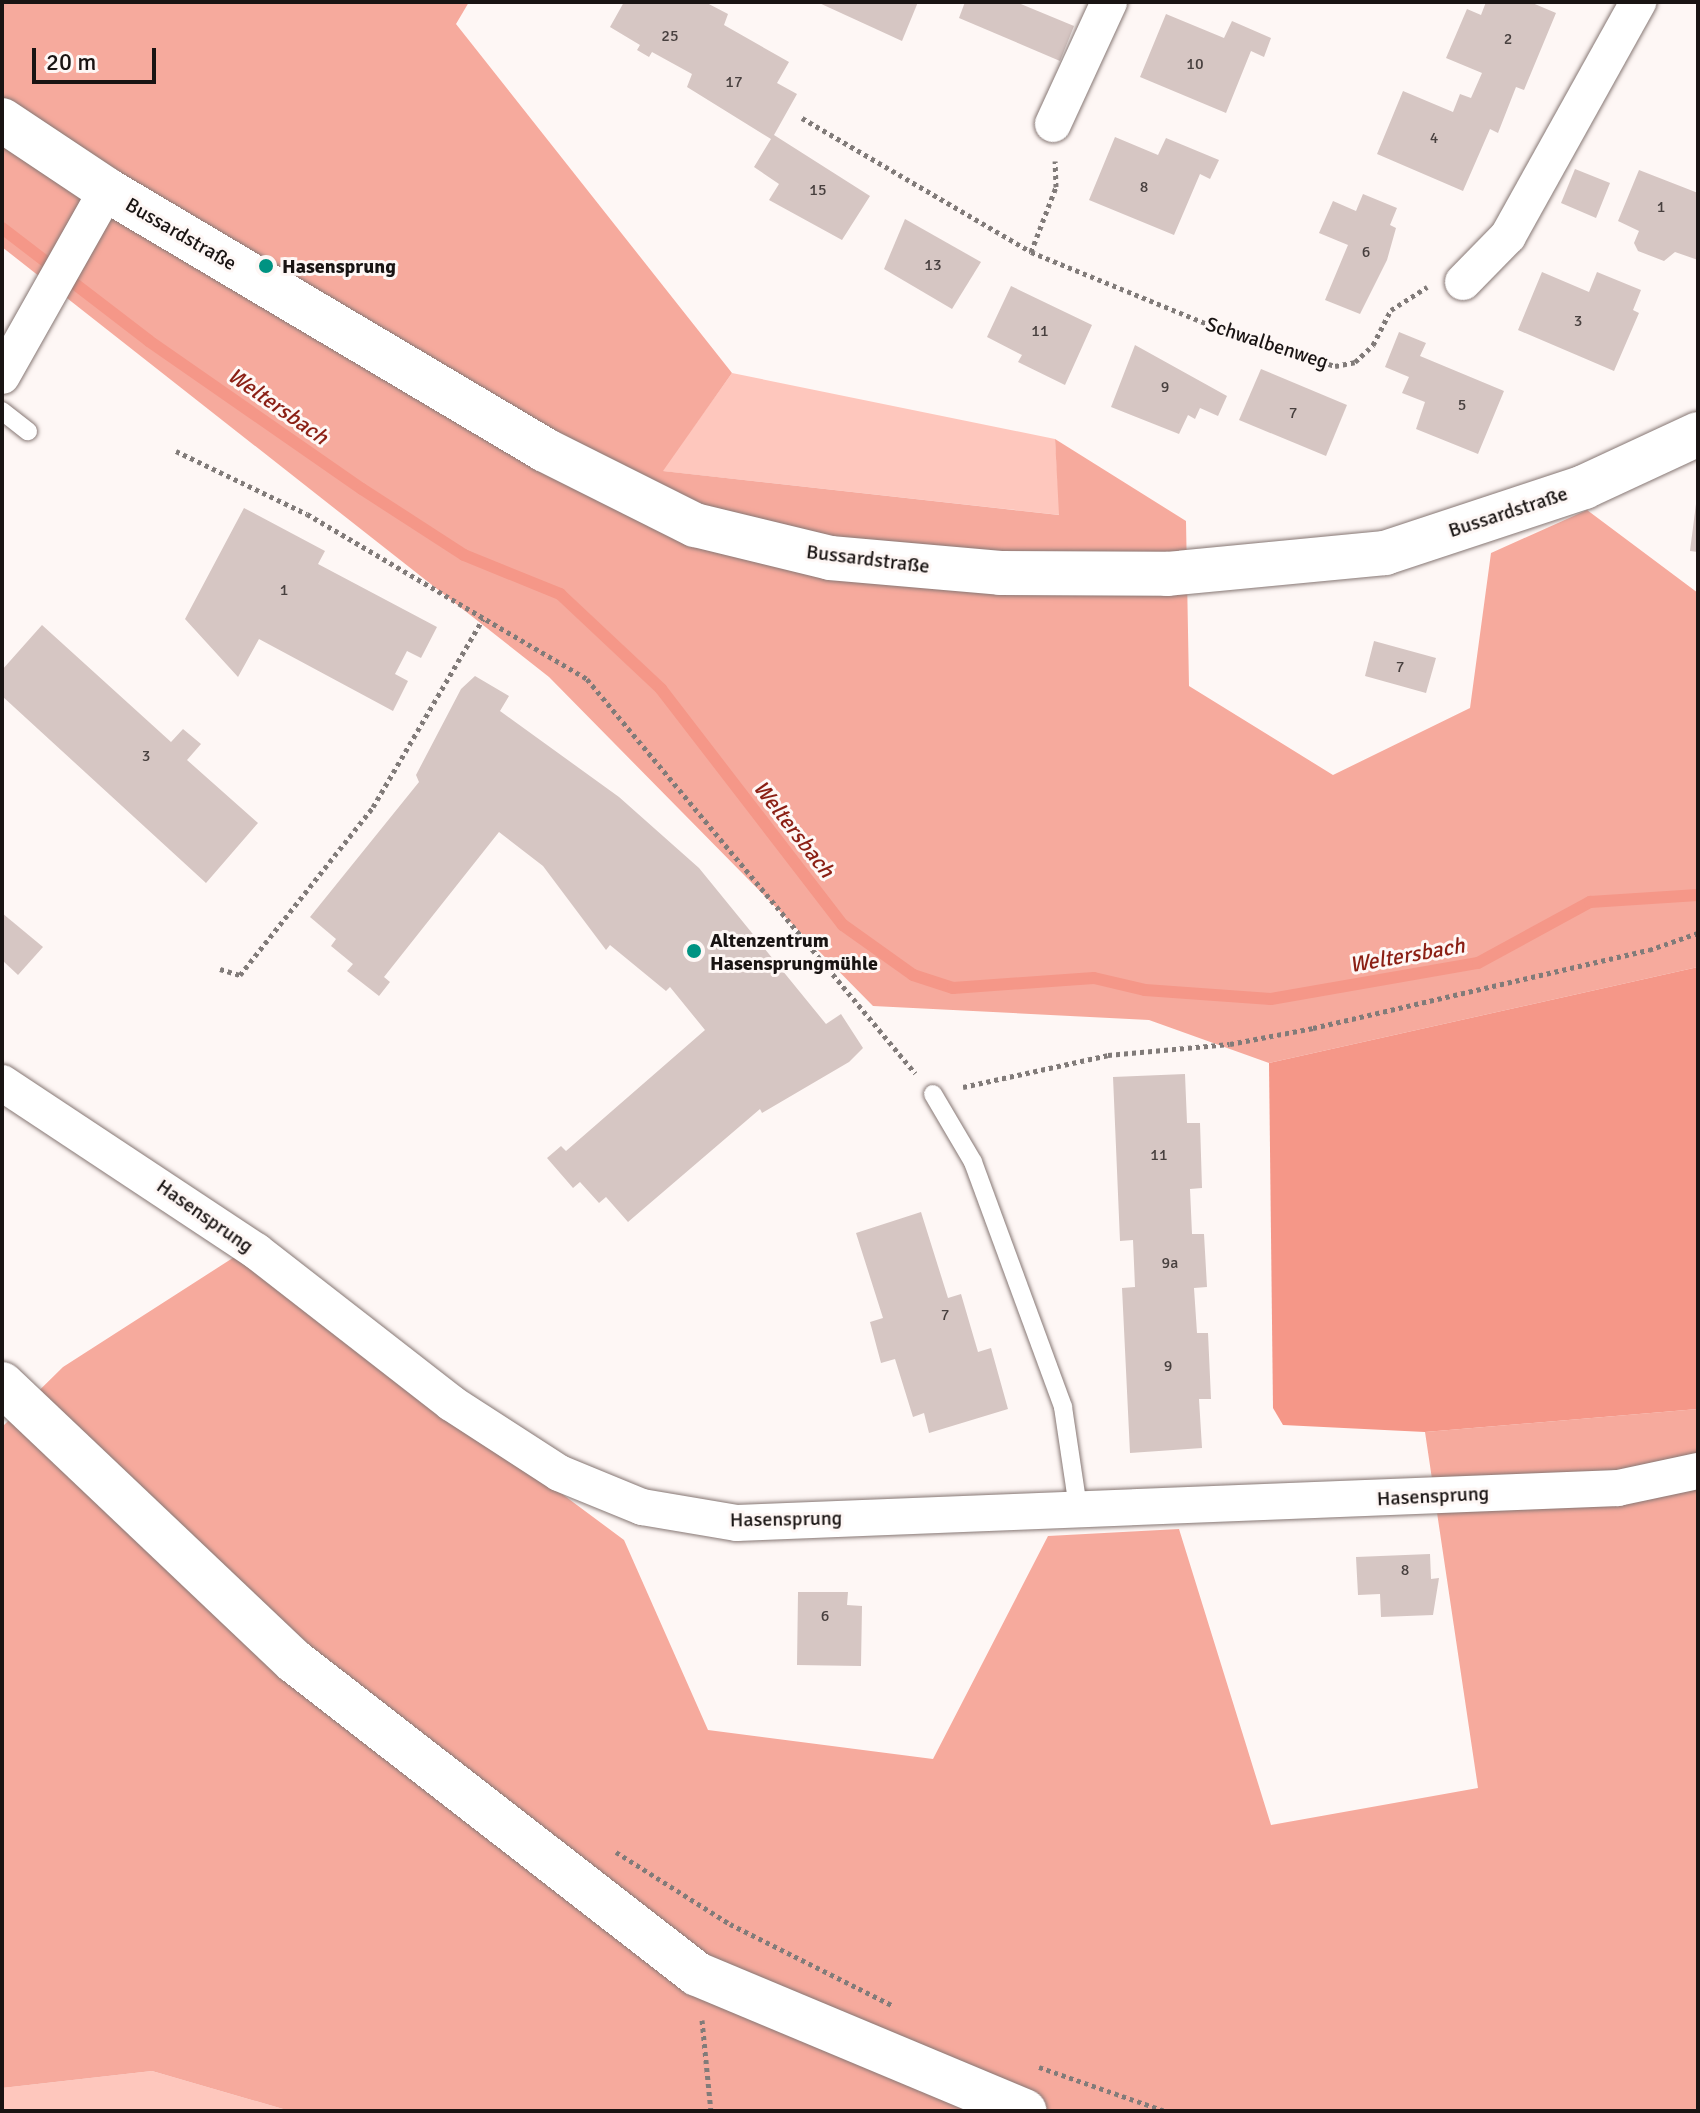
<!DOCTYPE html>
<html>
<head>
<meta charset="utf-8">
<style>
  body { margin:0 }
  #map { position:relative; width:1700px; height:2113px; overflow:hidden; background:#fef7f5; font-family:Signika,sans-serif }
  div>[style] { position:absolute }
  .green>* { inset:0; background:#fec7bd }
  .forest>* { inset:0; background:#f6aa9d }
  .water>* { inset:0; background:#f59788 }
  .stream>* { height:12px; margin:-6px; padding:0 6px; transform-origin:6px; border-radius:6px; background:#f59788 }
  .building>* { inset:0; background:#d6c6c3 }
  .path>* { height:5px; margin-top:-2.5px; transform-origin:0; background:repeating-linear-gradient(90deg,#817b79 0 4px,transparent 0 8px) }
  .roads { filter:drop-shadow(0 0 2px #867774) drop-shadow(0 0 2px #867774) }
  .lane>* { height:18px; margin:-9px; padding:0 9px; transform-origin:9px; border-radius:9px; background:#fff }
  .street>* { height:36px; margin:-18px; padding:0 18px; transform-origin:18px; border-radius:18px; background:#fff }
  .secondary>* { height:44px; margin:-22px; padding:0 22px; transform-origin:22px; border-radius:22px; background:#fff }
  .dots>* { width:22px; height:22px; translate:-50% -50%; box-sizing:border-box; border:4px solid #fef7f5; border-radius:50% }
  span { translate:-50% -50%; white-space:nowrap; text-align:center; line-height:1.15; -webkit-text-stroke:6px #fef7f5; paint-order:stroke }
  .number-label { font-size:16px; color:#48403f }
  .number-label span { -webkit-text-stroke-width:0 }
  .street-label { font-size:20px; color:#191413 }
  .poi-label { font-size:20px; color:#191413; font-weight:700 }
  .left { translate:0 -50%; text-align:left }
  .water-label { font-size:22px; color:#8b1f14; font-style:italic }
  .frame { position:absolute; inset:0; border:4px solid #191413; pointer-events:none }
  .scale { position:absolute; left:32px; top:48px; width:124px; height:36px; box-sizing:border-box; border:4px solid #191413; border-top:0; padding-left:10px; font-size:24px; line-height:28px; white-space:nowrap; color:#191413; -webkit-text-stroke:6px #fef7f5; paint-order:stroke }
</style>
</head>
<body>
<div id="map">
  <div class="green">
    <div style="clip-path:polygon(732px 373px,1055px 439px,1060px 515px,662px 471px)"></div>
    <div style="clip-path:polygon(152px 2071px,290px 2111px,2px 2111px,2px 2088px)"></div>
  </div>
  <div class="forest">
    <div style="clip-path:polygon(2px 2px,469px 2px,456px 24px,732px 373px,663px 471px,1059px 515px,1055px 439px,1186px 521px,1189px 686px,1333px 775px,1470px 708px,1491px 553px,1587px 510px,1698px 593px,1698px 967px,1269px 1063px,1149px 1020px,873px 1006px,549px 677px,2px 247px)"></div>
    <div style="clip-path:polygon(239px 1254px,624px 1540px,708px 1730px,933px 1759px,1048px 1536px,1179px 1529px,1271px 1825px,1478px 1788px,1425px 1432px,1698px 1409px,1698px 2111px,290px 2111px,152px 2071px,2px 2088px,2px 1427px,63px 1367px)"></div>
  </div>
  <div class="water">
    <div style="clip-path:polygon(1698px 967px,1698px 1409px,1425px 1432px,1283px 1425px,1273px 1408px,1269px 1063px)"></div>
  </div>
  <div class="stream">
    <div style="left:2px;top:228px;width:185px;rotate:37.5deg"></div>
    <div style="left:149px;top:341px;width:259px;rotate:34.8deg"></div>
    <div style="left:362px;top:489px;width:121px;rotate:32.9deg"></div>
    <div style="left:464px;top:555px;width:104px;rotate:22.1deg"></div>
    <div style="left:560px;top:594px;width:139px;rotate:43.2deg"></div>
    <div style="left:661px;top:689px;width:298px;rotate:52.4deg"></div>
    <div style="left:843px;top:925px;width:86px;rotate:35.5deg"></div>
    <div style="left:913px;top:975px;width:42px;rotate:18deg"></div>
    <div style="left:953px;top:988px;width:141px;rotate:-4.1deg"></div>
    <div style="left:1094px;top:978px;width:52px;rotate:13.2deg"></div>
    <div style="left:1145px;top:990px;width:126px;rotate:4.1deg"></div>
    <div style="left:1271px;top:999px;width:210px;rotate:-9.9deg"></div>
    <div style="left:1478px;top:963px;width:128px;rotate:-28.6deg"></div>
    <div style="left:1590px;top:902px;width:108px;rotate:-3.7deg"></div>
  </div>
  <div class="building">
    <div style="clip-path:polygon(624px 2px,705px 2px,728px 14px,724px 25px,789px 62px,777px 83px,797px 94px,774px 135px,870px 196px,842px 240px,769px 200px,779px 184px,754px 167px,771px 139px,687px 87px,692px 74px,652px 52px,649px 57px,637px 50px,640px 45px,610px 27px)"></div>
    <div style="clip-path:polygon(817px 2px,918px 2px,902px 41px)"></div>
    <div style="clip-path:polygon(965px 2px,1016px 2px,1074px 26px,1060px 61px,959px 18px)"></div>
    <div style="clip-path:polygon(1486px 2px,1530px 2px,1556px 13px,1524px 90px,1516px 87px,1498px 133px,1490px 129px,1463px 191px,1377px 154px,1403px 91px,1453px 112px,1460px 94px,1471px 98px,1482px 73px,1446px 58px,1467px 9px,1481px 15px)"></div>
    <div style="clip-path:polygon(1166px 14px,1224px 38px,1232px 21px,1271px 38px,1264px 57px,1251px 51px,1226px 113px,1140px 77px)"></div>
    <div style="clip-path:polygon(1115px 137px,1158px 155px,1166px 138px,1219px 160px,1210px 179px,1200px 174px,1174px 235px,1089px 200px)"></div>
    <div style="clip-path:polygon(1575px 169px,1610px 183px,1596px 218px,1561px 203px)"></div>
    <div style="clip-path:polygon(1639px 170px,1698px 193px,1698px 260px,1675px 252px,1664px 261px,1638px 251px,1634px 243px,1639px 231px,1618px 221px)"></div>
    <div style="clip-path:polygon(1363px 194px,1397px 208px,1390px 225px,1396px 228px,1387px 260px,1360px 314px,1325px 300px,1348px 245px,1319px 233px,1333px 201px,1356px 211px)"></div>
    <div style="clip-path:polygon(905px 219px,981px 262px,952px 309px,884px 269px)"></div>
    <div style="clip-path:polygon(1542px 272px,1589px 292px,1597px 272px,1641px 290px,1633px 310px,1639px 313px,1614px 371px,1518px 330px)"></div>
    <div style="clip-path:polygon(1011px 286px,1092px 325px,1065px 385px,1018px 362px,1022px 355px,987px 337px)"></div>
    <div style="clip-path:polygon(1399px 332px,1426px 343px,1420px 356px,1504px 391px,1478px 454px,1416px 429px,1425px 402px,1402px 393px,1409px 377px,1385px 367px)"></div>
    <div style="clip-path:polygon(1135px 345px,1227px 396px,1218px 416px,1200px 408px,1195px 419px,1188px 415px,1179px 434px,1111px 407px)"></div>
    <div style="clip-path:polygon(1261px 369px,1347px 405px,1326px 456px,1239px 420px)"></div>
    <div style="clip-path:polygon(1696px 504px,1698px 504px,1698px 552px,1690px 551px)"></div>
    <div style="clip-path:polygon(244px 508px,325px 551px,318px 564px,437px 627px,421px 658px,407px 651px,395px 674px,408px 681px,393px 711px,259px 639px,238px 677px,185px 619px)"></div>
    <div style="clip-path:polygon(42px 625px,171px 742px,183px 729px,201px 744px,187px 760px,258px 823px,206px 883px,2px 696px,2px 670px)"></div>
    <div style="clip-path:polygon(1374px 641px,1436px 658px,1426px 693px,1365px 676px)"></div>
    <div style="clip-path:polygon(475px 676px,509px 696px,500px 711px,619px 797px,699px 868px,826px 1024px,841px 1014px,863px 1048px,849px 1062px,762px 1113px,760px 1109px,628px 1222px,606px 1197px,599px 1203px,580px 1182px,573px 1188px,547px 1158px,561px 1146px,566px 1151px,705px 1030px,670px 987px,666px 991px,610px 945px,606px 950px,543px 866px,499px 832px,384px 977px,390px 982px,379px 996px,347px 971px,353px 964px,331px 946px,336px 939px,310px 917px,419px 782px,416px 775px,461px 689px)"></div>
    <div style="clip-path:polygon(2px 913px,43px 947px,18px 975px,2px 960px)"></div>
    <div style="clip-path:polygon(1185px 1074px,1187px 1123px,1200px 1123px,1202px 1188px,1190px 1189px,1192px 1234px,1204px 1234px,1207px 1287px,1194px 1288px,1197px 1333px,1208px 1333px,1211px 1399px,1199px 1399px,1202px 1448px,1130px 1453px,1122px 1288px,1135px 1287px,1133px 1240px,1120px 1241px,1113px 1077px)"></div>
    <div style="clip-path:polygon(921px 1212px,948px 1298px,961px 1294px,978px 1352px,991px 1348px,1008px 1409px,929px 1433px,924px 1413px,913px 1417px,895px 1359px,881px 1363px,870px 1322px,883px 1318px,856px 1233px)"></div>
    <div style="clip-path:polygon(1430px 1554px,1431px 1579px,1439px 1578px,1433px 1615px,1381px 1617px,1380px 1594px,1358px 1595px,1356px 1557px)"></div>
    <div style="clip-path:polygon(798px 1592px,848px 1592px,847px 1605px,862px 1606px,861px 1666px,797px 1665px)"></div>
  </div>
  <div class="path">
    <div style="left:802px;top:118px;width:265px;rotate:30.3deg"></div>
    <div style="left:1031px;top:252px;width:190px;rotate:22.2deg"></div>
    <div style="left:1207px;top:324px;width:135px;rotate:18.2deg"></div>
    <div style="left:1335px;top:366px;width:20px;rotate:-11deg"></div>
    <div style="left:1355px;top:362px;width:25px;rotate:-43deg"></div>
    <div style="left:1373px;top:345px;width:39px;rotate:-63deg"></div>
    <div style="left:1391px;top:310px;width:43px;rotate:-32.6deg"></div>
    <div style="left:1031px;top:252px;width:70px;rotate:-69deg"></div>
    <div style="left:1056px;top:187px;width:26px;rotate:-92deg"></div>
    <div style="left:176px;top:451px;width:145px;rotate:25.7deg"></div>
    <div style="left:307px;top:514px;width:325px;rotate:30.5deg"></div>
    <div style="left:587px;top:679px;width:513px;rotate:50.22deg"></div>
    <div style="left:220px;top:969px;width:21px;rotate:17deg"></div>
    <div style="left:240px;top:975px;width:214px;rotate:-51.6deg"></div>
    <div style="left:373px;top:807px;width:218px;rotate:-59.7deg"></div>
    <div style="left:963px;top:1087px;width:148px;rotate:-12.4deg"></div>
    <div style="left:1108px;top:1055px;width:122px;rotate:-5.2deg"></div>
    <div style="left:1230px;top:1044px;width:85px;rotate:-10.9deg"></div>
    <div style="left:1313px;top:1028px;width:345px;rotate:-13.1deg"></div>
    <div style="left:1649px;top:950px;width:52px;rotate:-19.1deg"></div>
    <div style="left:616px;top:1852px;width:135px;rotate:32.3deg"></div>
    <div style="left:730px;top:1924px;width:183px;rotate:26.6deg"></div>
    <div style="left:702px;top:2020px;width:91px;rotate:84.4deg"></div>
    <div style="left:1039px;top:2067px;width:133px;rotate:19.2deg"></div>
  </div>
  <div class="roads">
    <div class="lane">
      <div style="left:2px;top:411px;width:33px;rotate:38deg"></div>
      <div style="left:933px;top:1094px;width:79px;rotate:59.5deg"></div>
      <div style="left:973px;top:1162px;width:261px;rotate:69.8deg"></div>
      <div style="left:1063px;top:1407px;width:101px;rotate:81.5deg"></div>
    </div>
    <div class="street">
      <div style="left:1053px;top:124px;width:134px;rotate:-65.3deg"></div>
      <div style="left:1463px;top:282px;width:64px;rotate:-45.6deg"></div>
      <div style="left:1508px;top:236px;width:268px;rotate:-60.9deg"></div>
      <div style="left:2px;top:376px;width:214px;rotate:-60.6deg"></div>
      <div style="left:2px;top:1083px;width:305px;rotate:33.5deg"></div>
      <div style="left:256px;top:1251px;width:247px;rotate:37.9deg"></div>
      <div style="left:451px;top:1403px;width:129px;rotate:32.9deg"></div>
      <div style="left:559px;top:1473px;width:90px;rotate:22.3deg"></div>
      <div style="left:642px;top:1507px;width:96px;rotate:9.6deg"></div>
      <div style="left:737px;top:1523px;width:882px;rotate:-2.28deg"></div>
      <div style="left:1618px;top:1488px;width:82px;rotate:-12deg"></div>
    </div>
    <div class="secondary">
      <div style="left:2px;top:120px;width:126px;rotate:33.7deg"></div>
      <div style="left:107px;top:190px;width:509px;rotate:30.69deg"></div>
      <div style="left:545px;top:450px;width:168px;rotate:26.6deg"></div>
      <div style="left:695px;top:525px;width:139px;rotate:13.7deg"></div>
      <div style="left:830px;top:558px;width:171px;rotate:5deg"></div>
      <div style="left:1000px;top:573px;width:167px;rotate:0.3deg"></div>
      <div style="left:1167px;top:574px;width:219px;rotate:-5.5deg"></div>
      <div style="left:1385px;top:553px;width:210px;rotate:-18.3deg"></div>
      <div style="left:1584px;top:487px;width:126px;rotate:-24.9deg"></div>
      <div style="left:2px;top:1384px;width:402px;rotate:43.5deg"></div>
      <div style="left:294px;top:1661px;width:510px;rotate:37.84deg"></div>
      <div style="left:697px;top:1974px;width:355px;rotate:22.7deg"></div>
    </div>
  </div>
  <div class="dots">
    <div style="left:266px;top:266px;background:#009382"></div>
    <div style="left:694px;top:951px;background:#009382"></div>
  </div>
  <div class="number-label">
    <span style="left:670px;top:36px">25</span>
    <span style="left:1508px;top:39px">2</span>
    <span style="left:1195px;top:64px">10</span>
    <span style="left:734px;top:82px">17</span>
    <span style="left:1434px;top:138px">4</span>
    <span style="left:1144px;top:187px">8</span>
    <span style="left:818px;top:190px">15</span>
    <span style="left:1661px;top:207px">1</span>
    <span style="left:1366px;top:252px">6</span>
    <span style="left:933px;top:265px">13</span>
    <span style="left:1578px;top:321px">3</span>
    <span style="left:1040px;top:331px">11</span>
    <span style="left:1165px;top:387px">9</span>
    <span style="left:1462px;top:405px">5</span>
    <span style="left:1293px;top:413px">7</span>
    <span style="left:284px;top:590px">1</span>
    <span style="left:1400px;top:667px">7</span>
    <span style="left:146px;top:756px">3</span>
    <span style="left:1159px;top:1155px">11</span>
    <span style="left:1170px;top:1263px">9a</span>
    <span style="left:945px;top:1315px">7</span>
    <span style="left:1168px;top:1366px">9</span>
    <span style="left:1405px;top:1570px">8</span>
    <span style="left:825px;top:1616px">6</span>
  </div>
  <div class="street-label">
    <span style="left:181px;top:234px;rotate:30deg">Bussardstraße</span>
    <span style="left:1267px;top:343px;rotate:18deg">Schwalbenweg</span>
    <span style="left:1508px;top:512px;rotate:-18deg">Bussardstraße</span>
    <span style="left:868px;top:559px;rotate:7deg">Bussardstraße</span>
    <span style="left:205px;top:1216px;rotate:35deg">Hasensprung</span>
    <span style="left:1433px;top:1496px;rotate:-3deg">Hasensprung</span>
    <span style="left:786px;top:1519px;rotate:-1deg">Hasensprung</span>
  </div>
  <div class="poi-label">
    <span class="left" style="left:282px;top:266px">Hasensprung</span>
    <span class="left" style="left:710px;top:952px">Altenzentrum<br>Hasensprungmühle</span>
  </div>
  <div class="water-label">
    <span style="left:278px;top:406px;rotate:35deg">Weltersbach</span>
    <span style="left:794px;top:829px;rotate:52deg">Weltersbach</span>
    <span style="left:1407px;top:955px;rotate:-10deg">Weltersbach</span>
  </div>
  <div class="frame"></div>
  <div class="scale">20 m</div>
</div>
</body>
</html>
